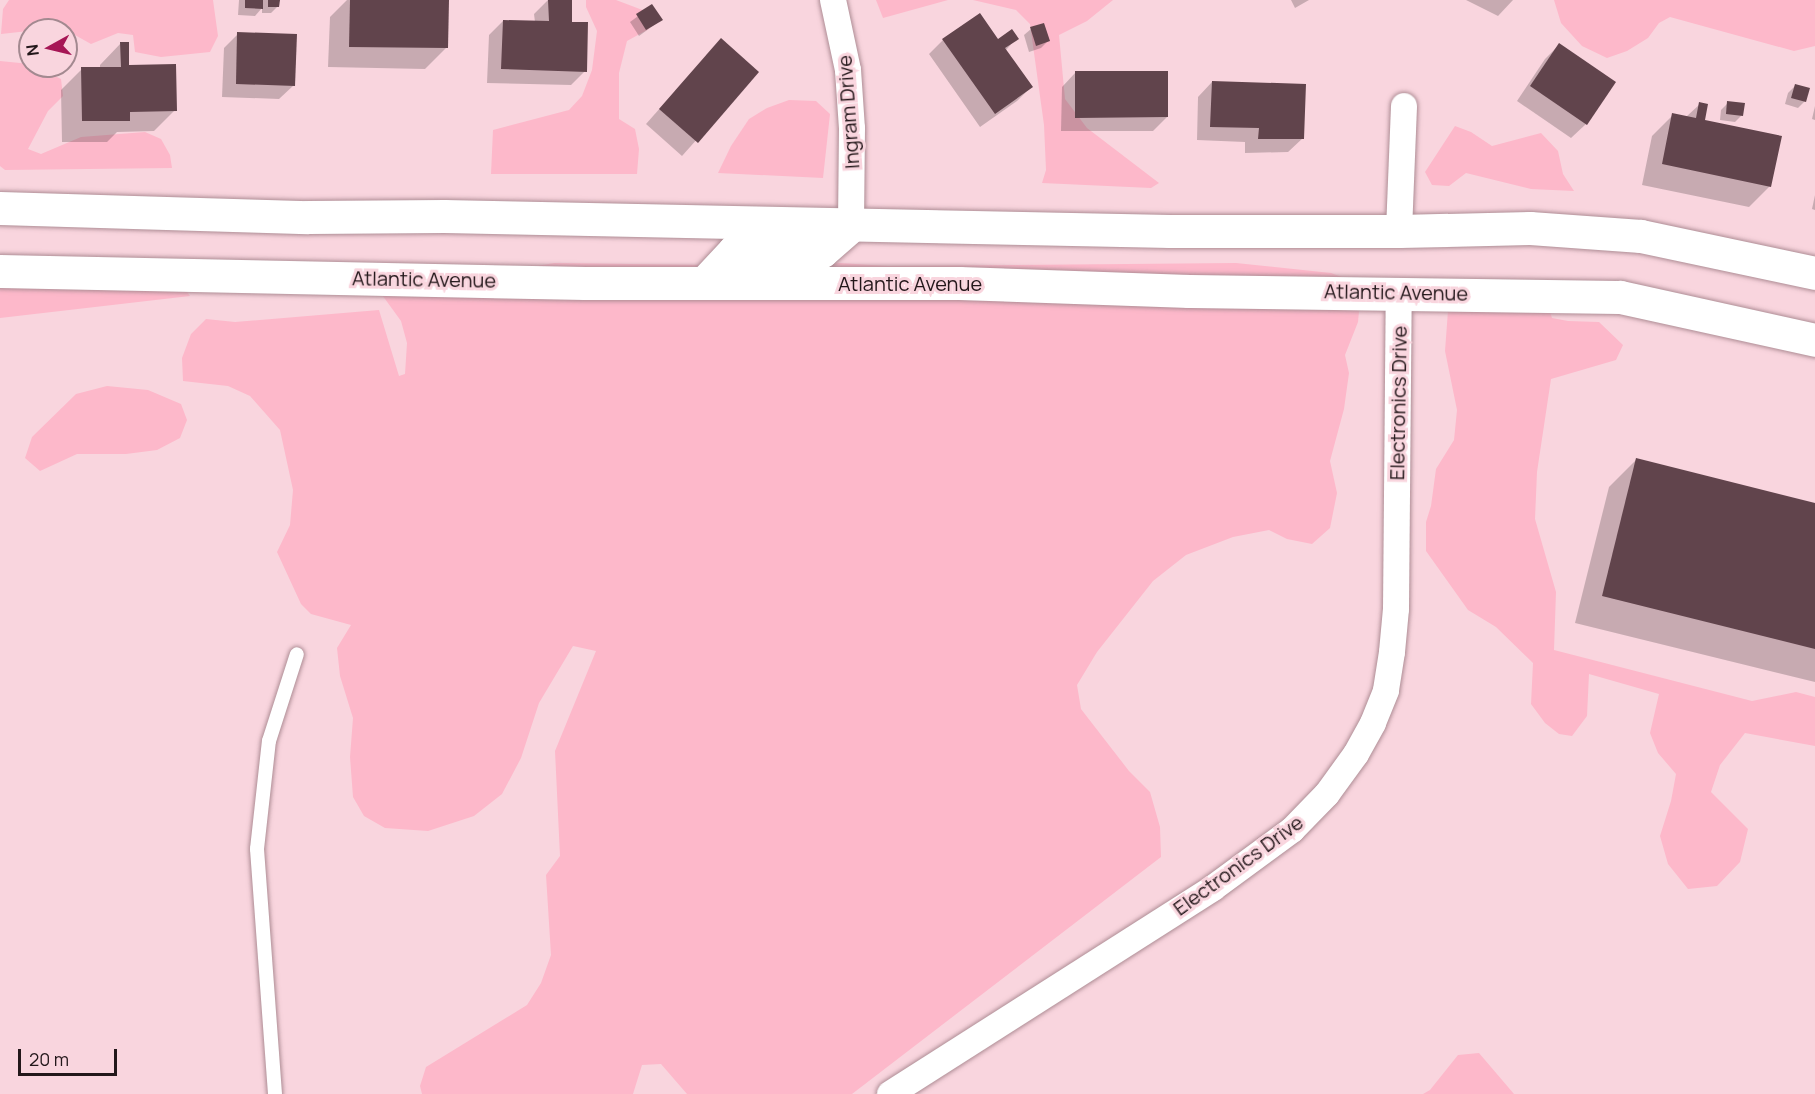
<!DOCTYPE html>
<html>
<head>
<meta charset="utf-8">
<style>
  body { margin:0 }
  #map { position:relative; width:1815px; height:1094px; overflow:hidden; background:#f9d5de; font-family:Manrope,sans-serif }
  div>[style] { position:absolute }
  .green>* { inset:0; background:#fdb8ca }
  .shadow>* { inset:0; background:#0003 }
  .building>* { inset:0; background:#61444c }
  .roads { filter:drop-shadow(0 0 2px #ae8d95) drop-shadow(0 0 2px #ae8d95) }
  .service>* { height:14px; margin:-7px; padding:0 7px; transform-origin:7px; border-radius:7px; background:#fff }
  .minor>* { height:26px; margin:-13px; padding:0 13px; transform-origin:13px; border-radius:13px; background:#fff }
  .secondary>* { height:33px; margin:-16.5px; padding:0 16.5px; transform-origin:16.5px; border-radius:16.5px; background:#fff }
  span { translate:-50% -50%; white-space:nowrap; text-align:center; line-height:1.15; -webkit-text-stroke:6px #f9d5de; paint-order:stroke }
  .street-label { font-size:20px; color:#23171a }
  .north { position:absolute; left:18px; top:18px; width:60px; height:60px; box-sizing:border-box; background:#f9d5de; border:2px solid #a38990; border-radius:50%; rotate:262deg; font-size:16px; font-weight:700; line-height:24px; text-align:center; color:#23171a }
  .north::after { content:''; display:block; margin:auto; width:21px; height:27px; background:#a61655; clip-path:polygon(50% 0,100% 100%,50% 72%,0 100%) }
  .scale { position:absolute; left:18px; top:1049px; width:99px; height:27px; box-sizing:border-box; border:3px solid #23171a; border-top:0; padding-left:8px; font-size:18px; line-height:21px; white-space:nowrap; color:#23171a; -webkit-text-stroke:4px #f9d5de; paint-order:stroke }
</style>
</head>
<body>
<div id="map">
  <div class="green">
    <div style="clip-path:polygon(9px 0,213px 0,218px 36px,210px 52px,161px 57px,135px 52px,133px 35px,118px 33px,91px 44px,66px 30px,55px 28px,1px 34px,3px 9px)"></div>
    <div style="clip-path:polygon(586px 0,616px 0,661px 17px,647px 30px,627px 41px,619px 73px,619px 119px,635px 129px,639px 149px,637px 174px,491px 174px,493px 130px,569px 110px,582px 96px,592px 70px,597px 31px,586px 7px)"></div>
    <div style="clip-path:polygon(876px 0,948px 0,883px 18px)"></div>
    <div style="clip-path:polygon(973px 0,1113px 0,1087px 21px,1059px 35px,1065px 99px,1087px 128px,1159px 183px,1151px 188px,1042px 183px,1046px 170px,1044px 125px,1030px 24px,1016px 10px)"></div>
    <div style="clip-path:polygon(1554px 0,1815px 0,1815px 46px,1794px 51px,1670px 17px,1659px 23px,1648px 38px,1627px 51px,1607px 58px,1582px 46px,1561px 23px)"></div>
    <div style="clip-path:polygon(0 61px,30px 64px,61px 79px,63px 96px,48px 111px,28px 149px,41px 154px,81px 137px,145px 132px,161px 139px,170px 155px,172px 168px,5px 170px,0 166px)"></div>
    <div style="clip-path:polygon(789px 100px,816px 101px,830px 114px,823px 178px,718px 173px,731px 146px,749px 119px,767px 108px)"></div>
    <div style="clip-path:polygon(1455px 126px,1471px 132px,1492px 146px,1541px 133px,1558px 151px,1563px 174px,1574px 191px,1531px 189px,1466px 173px,1449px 186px,1432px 185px,1425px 172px)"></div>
    <div style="clip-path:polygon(554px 263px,780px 266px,798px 270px,839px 263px,888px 266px,1236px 263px,1331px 273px,1355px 282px,1360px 301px,1358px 322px,1345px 355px,1349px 373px,1344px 409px,1330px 461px,1337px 493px,1330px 528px,1312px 544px,1287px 539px,1269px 530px,1233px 537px,1186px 555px,1153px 581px,1097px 652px,1077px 685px,1081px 709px,1129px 771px,1150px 792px,1160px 827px,1161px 857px,852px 1094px,687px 1094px,661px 1064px,642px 1065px,633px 1094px,422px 1094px,420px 1086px,426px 1067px,527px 1005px,541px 983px,551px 955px,546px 875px,560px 856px,555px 751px,596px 651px,573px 646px,539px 703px,521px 758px,502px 794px,474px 816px,428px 831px,385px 828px,364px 816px,353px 797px,350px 757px,353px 718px,340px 676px,337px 648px,351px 625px,311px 614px,301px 604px,277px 552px,290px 525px,293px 490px,280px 430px,250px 396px,228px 386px,183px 381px,182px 358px,191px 334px,206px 319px,235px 322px,379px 310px,399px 376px,405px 374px,407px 343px,401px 321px,372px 281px,526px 268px)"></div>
    <div style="clip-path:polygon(0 277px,180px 282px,190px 296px,0 318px)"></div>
    <div style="clip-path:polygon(1449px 297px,1548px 306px,1552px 318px,1568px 321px,1599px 322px,1623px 345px,1616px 360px,1551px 379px,1537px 472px,1535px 519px,1556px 592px,1554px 650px,1752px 701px,1796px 692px,1815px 697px,1815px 746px,1745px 733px,1720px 765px,1711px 792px,1748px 829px,1740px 862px,1717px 886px,1688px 889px,1668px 864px,1660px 836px,1671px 801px,1676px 774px,1658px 753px,1650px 733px,1659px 694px,1589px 674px,1587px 716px,1572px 736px,1559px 734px,1545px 723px,1531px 704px,1533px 663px,1496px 627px,1468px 610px,1426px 551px,1426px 522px,1431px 506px,1436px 469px,1454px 440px,1457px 410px,1445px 351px)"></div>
    <div style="clip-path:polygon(107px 386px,148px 390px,181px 404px,187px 420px,180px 438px,157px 450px,126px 454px,77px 454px,40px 471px,25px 458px,32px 437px,76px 394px)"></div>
    <div style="clip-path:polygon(1479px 1053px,1514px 1094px,1423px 1094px,1430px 1090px,1458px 1055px)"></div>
  </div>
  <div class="shadow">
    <div style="clip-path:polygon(239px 0,278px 0,278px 6px,271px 13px,262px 13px,262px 8px,255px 16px,238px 15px)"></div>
    <div style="clip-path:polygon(347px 0,447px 0,446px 48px,425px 69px,328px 67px,330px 17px)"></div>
    <div style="clip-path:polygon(548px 0,570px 24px,585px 71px,571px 85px,487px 83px,489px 35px,503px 21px,535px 22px,534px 14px)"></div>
    <div style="clip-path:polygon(1291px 0,1309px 0,1295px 8px)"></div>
    <div style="clip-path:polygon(1466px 0,1513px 0,1498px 16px)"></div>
    <div style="clip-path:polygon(652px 6px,661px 20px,639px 36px,630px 22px)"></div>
    <div style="clip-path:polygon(1031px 29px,1048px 41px,1041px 48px,1029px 52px,1024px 35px)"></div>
    <div style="clip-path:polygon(238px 34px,294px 85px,279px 99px,222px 97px,224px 48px)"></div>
    <div style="clip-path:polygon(1017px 38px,1005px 51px,1031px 87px,1017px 101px,980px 127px,929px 54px,943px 40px,998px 41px)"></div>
    <div style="clip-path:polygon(121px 43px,128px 66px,175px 110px,154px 131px,117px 132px,107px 142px,62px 142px,61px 90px,82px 69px,100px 68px,100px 65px)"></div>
    <div style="clip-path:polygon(1559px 45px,1586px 124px,1571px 138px,1517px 101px,1545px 59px)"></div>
    <div style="clip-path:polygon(707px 55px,757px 72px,682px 156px,646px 124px)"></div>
    <div style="clip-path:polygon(1076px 72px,1167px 117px,1153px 131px,1061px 131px,1062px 87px)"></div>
    <div style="clip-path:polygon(1212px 82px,1303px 138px,1288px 152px,1245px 153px,1245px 142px,1197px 140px,1198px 97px)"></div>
    <div style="clip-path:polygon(1795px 86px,1805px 101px,1798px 108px,1785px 104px,1788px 93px)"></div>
    <div style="clip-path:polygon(1728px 103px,1742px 115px,1735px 122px,1720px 120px,1721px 110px)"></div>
    <div style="clip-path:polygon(1700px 104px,1704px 121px,1770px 186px,1749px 207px,1642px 185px,1652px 136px,1673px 115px,1686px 117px)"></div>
    <div style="clip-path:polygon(1815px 106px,1815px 120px,1812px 119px)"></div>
    <div style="clip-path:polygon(1815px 195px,1815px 210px,1812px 209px)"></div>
    <div style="clip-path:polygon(1636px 460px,1815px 504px,1815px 682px,1575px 623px,1609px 487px)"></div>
  </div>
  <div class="building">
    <div style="clip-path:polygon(245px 0,263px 0,263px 9px,245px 8px)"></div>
    <div style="clip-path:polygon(268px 0,280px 0,279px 7px,268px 7px)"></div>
    <div style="clip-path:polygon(350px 0,449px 0,448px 48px,349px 47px)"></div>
    <div style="clip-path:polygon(548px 0,572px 0,572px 22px,588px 22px,587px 72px,501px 69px,503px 20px,549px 21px)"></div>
    <div style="clip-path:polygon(652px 4px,663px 20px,646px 30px,636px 14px)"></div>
    <div style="clip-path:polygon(980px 13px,998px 39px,1012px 29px,1019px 39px,1005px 48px,1033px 87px,995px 114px,942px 39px)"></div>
    <div style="clip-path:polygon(1044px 23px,1050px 41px,1036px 46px,1030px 27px)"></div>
    <div style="clip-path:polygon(237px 32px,297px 34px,295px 86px,236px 84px)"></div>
    <div style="clip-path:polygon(721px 38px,759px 72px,698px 143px,659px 109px)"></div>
    <div style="clip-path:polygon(120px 42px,129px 42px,129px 65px,176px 64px,177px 111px,130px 112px,130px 121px,82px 121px,81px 67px,121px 67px)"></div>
    <div style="clip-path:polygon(1559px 43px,1616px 82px,1587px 125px,1530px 86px)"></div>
    <div style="clip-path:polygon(1075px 71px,1168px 71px,1168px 117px,1075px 118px)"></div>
    <div style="clip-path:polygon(1212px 81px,1306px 84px,1304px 139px,1258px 139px,1259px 128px,1210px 127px)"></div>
    <div style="clip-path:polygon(1795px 84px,1810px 88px,1806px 102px,1791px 98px)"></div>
    <div style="clip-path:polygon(1727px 101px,1745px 103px,1743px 116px,1726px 114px)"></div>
    <div style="clip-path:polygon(1699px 102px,1708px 104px,1705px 120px,1782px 136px,1771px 187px,1662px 164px,1672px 113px,1696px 118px)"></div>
    <div style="clip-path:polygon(1636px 458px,1815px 503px,1815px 649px,1602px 596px)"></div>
  </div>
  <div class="roads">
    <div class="service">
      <div style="left:275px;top:1094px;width:246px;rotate:-94.2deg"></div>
      <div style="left:257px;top:849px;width:109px;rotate:-83.7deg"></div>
      <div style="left:269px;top:741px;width:91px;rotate:-72.2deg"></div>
    </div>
    <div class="minor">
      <div style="left:833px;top:0;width:72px;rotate:77.9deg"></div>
      <div style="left:848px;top:70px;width:58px;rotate:86.1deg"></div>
      <div style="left:852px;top:128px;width:98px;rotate:90.6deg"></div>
      <div style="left:1399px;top:231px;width:125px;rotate:-87.7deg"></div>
      <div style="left:890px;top:1094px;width:383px;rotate:-32.5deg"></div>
      <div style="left:1213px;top:888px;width:98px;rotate:-36.3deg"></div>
      <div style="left:1292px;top:830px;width:50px;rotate:-45.8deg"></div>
      <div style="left:1327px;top:794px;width:49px;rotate:-54.1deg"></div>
      <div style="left:1356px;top:754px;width:35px;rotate:-61deg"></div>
      <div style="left:1373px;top:723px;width:35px;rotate:-68deg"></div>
      <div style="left:1386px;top:690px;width:38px;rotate:-81deg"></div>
      <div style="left:1392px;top:652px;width:43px;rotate:-84.7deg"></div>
      <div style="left:1396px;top:609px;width:317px;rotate:-89.5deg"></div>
    </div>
    <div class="secondary">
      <div style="left:0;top:208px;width:308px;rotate:1.7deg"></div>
      <div style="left:308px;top:217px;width:136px;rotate:-0.4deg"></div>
      <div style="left:444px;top:216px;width:726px;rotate:1.18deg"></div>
      <div style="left:1170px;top:231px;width:229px"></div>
      <div style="left:1399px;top:231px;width:131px;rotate:-1.3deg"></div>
      <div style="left:1530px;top:228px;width:111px;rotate:4.1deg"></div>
      <div style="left:1641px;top:236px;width:178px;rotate:12deg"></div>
      <div style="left:0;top:271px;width:585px;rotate:1.18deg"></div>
      <div style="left:585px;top:283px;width:374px"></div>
      <div style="left:959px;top:283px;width:230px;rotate:2deg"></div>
      <div style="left:1189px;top:291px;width:431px;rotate:0.8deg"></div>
      <div style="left:1620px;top:297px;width:200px;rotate:12.4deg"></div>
      <div style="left:705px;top:282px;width:42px;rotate:-46.9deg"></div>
      <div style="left:734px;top:251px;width:88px"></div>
      <div style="left:822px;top:251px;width:38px;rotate:-41deg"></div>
    </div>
  </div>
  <div class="street-label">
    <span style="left:848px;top:112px;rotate:-94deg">Ingram Drive</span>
    <span style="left:424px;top:279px;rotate:1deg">Atlantic Avenue</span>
    <span style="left:910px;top:283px">Atlantic Avenue</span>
    <span style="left:1396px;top:292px;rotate:1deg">Atlantic Avenue</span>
    <span style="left:1398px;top:403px;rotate:-89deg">Electronics Drive</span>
    <span style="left:1238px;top:865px;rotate:-36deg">Electronics Drive</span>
  </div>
  <div class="north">N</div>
  <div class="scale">20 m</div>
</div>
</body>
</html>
